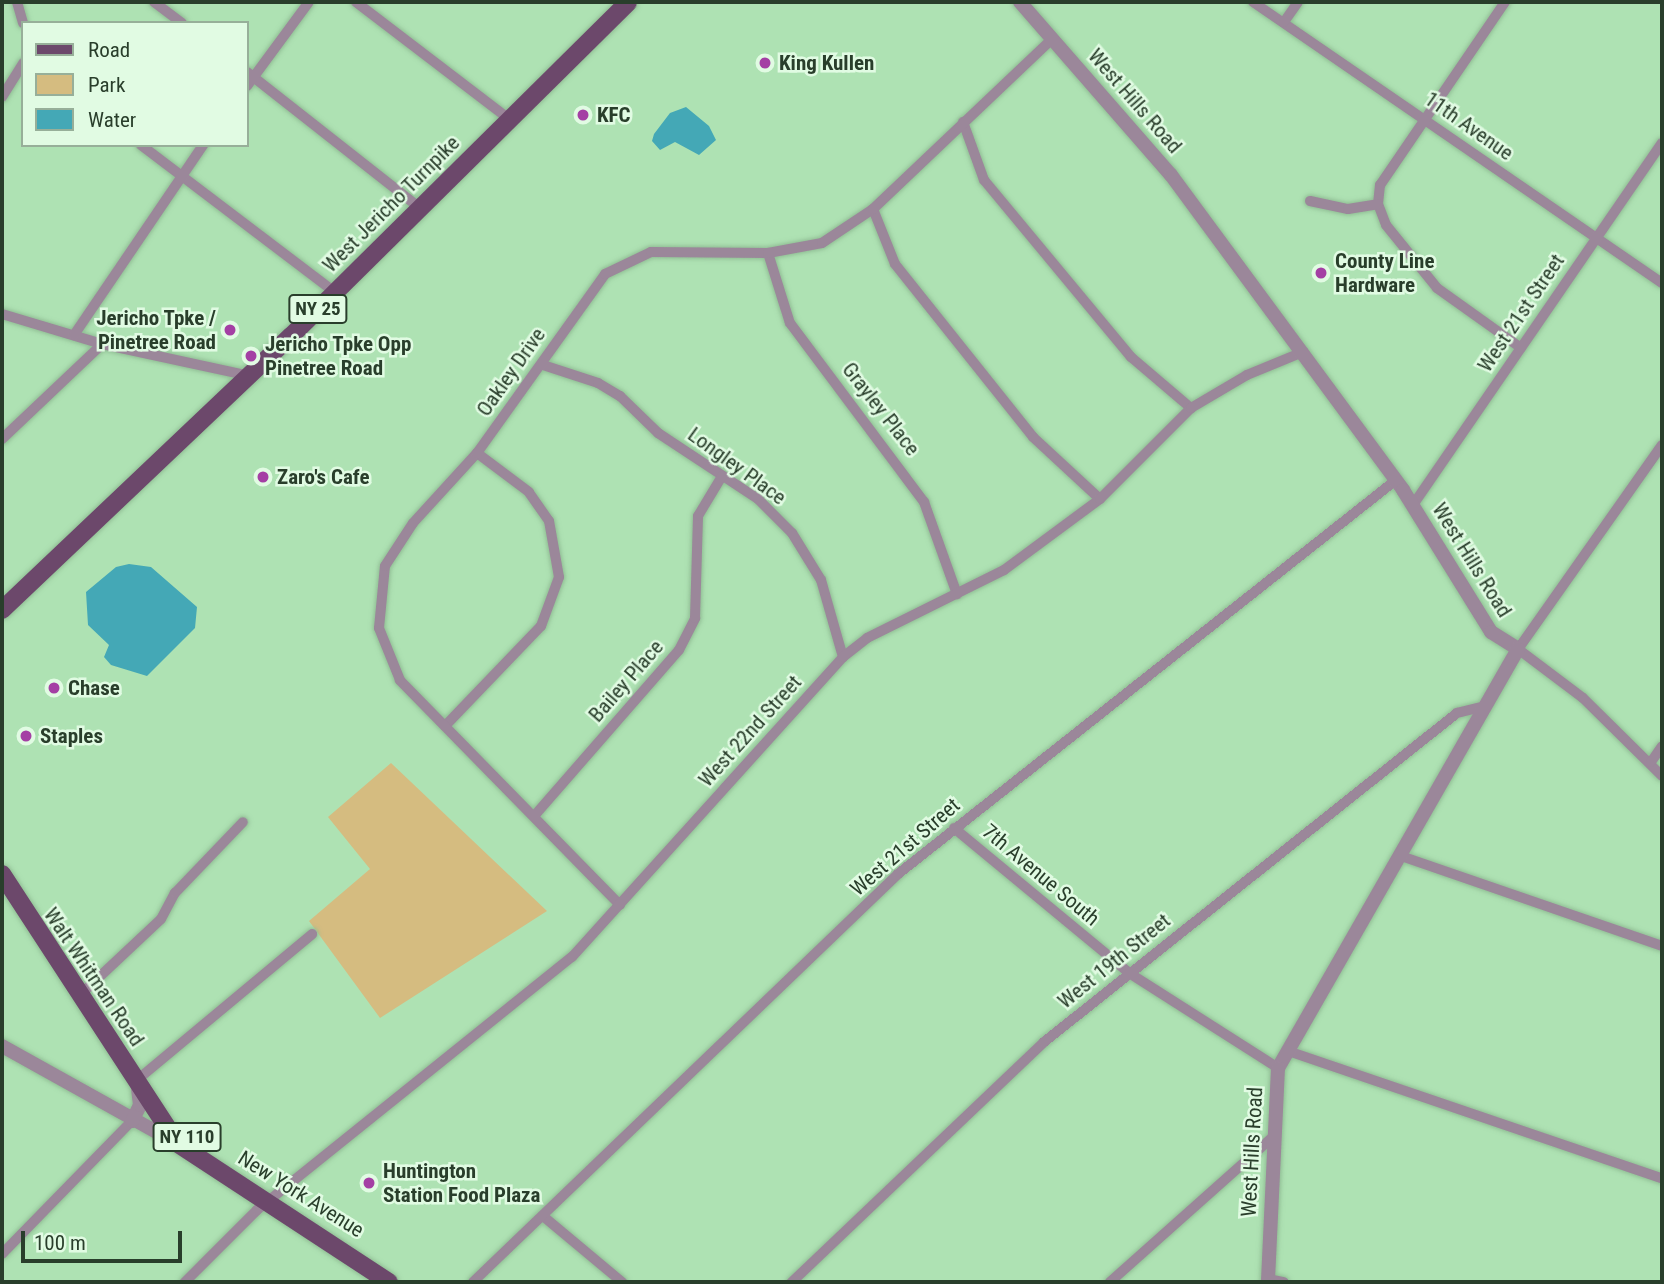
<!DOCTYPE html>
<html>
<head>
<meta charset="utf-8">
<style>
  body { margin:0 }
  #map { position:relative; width:1664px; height:1284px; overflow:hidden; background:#aee2b3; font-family:"Roboto Condensed",sans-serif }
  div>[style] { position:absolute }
  .green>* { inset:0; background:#d5bc80 }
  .water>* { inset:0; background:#44a8b6 }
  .roads { filter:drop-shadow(0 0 2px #91be95) drop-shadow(0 0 2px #91be95) }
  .minor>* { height:10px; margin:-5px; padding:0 5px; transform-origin:5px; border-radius:5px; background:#9b879a }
  .tertiary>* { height:14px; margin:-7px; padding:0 7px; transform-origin:7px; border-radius:7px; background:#9b879a }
  .primary>* { height:18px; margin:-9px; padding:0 9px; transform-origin:9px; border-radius:9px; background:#6c486b }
  .dots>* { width:19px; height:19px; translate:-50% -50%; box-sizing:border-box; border:4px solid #e1fbe3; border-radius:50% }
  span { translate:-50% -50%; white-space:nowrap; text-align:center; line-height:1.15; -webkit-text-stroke:5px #e1fbe3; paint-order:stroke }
  .shield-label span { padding:2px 5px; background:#e1fbe3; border:2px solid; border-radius:5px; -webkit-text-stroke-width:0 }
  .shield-label { font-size:19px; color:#293e2b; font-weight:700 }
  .poi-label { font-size:21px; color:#293e2b; font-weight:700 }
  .left { translate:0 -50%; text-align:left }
  .right { translate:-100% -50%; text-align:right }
  .street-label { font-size:21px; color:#293e2b }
  .frame { position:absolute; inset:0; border:4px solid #293e2b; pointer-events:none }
  .legend { position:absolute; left:21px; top:21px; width:228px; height:126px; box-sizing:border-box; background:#e1fbe3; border:2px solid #97af99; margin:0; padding:9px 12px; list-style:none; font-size:21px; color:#293e2b }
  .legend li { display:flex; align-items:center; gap:14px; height:35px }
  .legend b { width:35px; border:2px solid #97af99 }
  .scale { position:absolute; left:21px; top:1231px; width:161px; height:32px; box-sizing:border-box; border:4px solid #293e2b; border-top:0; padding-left:9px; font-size:21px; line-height:24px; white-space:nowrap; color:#293e2b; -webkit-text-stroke:5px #e1fbe3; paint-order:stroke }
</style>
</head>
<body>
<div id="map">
  <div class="green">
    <div style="clip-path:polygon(391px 763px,547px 911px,380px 1018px,309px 921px,370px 869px,328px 817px)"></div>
  </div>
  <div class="water">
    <div style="clip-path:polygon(686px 107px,709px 126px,716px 140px,699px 155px,675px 142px,660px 150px,652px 141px,654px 134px,670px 113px)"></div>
    <div style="clip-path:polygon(129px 564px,151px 567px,197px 607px,195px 628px,147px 676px,111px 665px,104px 657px,109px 645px,88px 625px,86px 592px,116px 567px)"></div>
  </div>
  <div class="roads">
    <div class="minor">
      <div style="left:17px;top:2px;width:22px;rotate:74deg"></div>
      <div style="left:154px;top:2px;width:35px;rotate:37deg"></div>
      <div style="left:356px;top:2px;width:193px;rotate:37.4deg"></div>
      <div style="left:1253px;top:2px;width:496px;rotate:34.5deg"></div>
      <div style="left:1505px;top:2px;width:222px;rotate:124.3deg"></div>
      <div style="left:1380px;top:185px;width:19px;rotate:96deg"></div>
      <div style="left:1378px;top:204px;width:22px;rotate:69deg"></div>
      <div style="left:1386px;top:225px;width:81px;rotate:51deg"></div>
      <div style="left:1437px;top:288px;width:103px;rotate:35.5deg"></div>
      <div style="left:1284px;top:22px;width:24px;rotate:-55deg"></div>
      <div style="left:247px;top:72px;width:220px;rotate:38.2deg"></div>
      <div style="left:247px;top:86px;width:104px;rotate:-53.6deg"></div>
      <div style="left:2px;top:97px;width:40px;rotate:-58deg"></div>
      <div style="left:963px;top:122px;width:62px;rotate:70.1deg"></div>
      <div style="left:984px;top:180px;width:230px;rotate:50.3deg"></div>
      <div style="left:1131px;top:357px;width:79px;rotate:40.4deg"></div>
      <div style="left:141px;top:145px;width:243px;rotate:37.2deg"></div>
      <div style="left:1310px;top:201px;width:39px;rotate:12deg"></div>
      <div style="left:1348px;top:209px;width:30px;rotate:-9deg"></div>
      <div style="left:873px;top:209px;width:59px;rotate:68.2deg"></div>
      <div style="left:895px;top:264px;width:221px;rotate:51.4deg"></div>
      <div style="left:1033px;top:437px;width:91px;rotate:42.8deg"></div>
      <div style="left:768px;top:253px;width:73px;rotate:72.6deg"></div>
      <div style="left:790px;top:323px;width:224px;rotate:53.2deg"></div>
      <div style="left:924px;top:502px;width:98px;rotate:70.3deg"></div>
      <div style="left:2px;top:314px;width:104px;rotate:16.7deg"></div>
      <div style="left:102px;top:344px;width:151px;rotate:12.2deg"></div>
      <div style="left:74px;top:335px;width:230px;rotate:-55.8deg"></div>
      <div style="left:543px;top:365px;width:58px;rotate:18.1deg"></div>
      <div style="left:598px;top:383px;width:26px;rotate:31deg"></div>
      <div style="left:620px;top:396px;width:53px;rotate:44.2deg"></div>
      <div style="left:658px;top:433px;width:120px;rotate:33.4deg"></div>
      <div style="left:758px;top:499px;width:48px;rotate:45deg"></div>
      <div style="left:792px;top:533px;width:55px;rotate:58.3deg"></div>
      <div style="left:821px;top:580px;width:80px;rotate:74.1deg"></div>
      <div style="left:2px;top:439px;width:138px;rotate:-43.5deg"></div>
      <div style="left:1662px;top:445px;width:250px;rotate:125.2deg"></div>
      <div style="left:1518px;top:649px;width:81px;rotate:37deg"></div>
      <div style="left:1583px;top:698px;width:111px;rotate:44.6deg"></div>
      <div style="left:1413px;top:505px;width:439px;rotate:-55.5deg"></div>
      <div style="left:445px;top:726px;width:139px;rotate:-46.2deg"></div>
      <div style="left:541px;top:626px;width:52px;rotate:-69.8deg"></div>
      <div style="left:559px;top:577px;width:57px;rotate:-100.1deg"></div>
      <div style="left:549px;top:521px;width:35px;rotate:-125deg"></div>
      <div style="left:529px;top:492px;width:65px;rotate:-143.1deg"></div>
      <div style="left:1651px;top:762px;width:19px;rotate:-55deg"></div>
      <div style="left:535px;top:815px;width:219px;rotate:-48.9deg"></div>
      <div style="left:679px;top:650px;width:36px;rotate:-63deg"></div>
      <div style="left:695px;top:618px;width:102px;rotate:-88.3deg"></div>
      <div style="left:698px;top:516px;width:47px;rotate:-59deg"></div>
      <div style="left:954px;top:828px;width:227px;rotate:39.6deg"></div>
      <div style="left:1129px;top:973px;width:177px;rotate:32.5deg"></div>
      <div style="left:1401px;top:856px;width:276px;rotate:19deg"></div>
      <div style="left:620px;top:905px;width:315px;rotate:-134.4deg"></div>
      <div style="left:400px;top:680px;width:56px;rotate:-112deg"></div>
      <div style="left:379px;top:628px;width:62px;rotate:-84.5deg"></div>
      <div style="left:385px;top:566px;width:51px;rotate:-56.9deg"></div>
      <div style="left:413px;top:523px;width:95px;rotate:-47.6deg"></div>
      <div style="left:477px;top:453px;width:220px;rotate:-54.4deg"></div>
      <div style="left:605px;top:274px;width:51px;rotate:-25.6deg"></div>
      <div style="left:651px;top:252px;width:117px;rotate:0.5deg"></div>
      <div style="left:768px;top:253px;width:55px;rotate:-10.5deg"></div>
      <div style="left:822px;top:243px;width:61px;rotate:-33.7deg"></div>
      <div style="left:873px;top:209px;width:247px;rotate:-43.5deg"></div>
      <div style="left:79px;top:996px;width:112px;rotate:-43.2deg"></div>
      <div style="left:161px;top:919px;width:30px;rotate:-62deg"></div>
      <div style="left:175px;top:893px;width:98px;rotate:-46.2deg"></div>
      <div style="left:1288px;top:1051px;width:395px;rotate:18.8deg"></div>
      <div style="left:137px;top:1080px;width:228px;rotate:-39.8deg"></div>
      <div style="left:543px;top:1216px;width:103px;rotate:39.9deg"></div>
      <div style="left:2px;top:1254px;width:186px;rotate:-45.7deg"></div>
      <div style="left:1268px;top:1279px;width:16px;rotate:11deg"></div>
      <div style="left:185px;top:1282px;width:102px;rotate:-45deg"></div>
      <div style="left:257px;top:1210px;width:404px;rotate:-38.8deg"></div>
      <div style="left:572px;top:957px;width:404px;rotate:-47.9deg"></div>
      <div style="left:843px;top:657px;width:31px;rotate:-38deg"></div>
      <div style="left:867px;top:638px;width:153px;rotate:-26.4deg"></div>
      <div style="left:1004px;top:570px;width:119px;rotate:-36.5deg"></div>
      <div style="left:1100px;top:499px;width:129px;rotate:-45deg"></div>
      <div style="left:1191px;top:408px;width:65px;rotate:-30.5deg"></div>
      <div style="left:1247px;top:375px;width:61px;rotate:-22.3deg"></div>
      <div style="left:473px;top:1282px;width:589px;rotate:-43.83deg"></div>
      <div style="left:898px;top:874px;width:635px;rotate:-38.35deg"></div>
      <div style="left:792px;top:1282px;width:348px;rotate:-43.6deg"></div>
      <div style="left:1044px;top:1042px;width:528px;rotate:-38.54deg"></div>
      <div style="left:1457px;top:713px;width:29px;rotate:-14deg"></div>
      <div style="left:1110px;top:1282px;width:218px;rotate:-41.7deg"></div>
    </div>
    <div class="tertiary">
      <div style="left:1020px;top:2px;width:230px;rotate:48.9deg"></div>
      <div style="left:1171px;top:175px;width:391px;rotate:53.6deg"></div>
      <div style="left:1403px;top:490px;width:167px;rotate:58.2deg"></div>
      <div style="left:1491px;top:632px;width:32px;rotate:32deg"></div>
      <div style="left:1518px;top:649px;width:483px;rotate:119.8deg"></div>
      <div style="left:1278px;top:1068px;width:214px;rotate:92.7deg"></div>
      <div style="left:2px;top:1046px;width:201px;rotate:29.1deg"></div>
      <div style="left:132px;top:1121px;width:18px;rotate:-63deg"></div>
      <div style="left:140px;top:1105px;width:24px;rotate:-97deg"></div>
    </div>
    <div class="primary">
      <div style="left:2px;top:610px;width:398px;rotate:-43.5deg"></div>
      <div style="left:291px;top:336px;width:474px;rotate:-44.7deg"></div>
      <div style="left:2px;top:874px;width:322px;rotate:56.9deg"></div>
      <div style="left:178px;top:1144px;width:252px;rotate:33.2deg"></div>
    </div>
  </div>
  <div class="dots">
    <div style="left:765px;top:63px;background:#a43fa4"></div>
    <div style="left:583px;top:115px;background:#a43fa4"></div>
    <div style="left:1321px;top:273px;background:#a43fa4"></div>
    <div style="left:230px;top:330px;background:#a43fa4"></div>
    <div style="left:251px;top:356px;background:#a43fa4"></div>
    <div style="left:263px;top:477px;background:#a43fa4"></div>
    <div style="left:54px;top:688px;background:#a43fa4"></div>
    <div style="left:26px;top:736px;background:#a43fa4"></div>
    <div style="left:369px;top:1183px;background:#a43fa4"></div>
  </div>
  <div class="shield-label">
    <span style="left:318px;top:309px">NY 25</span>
    <span style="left:187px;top:1137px">NY 110</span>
  </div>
  <div class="poi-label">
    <span class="left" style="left:779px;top:63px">King Kullen</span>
    <span class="left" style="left:597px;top:115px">KFC</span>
    <span class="left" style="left:1335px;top:273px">County Line<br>Hardware</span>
    <span class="right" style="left:216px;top:330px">Jericho Tpke /<br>Pinetree Road</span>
    <span class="left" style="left:265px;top:356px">Jericho Tpke Opp<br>Pinetree Road</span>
    <span class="left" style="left:277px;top:477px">Zaro's Cafe</span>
    <span class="left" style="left:68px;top:688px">Chase</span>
    <span class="left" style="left:40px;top:736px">Staples</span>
    <span class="left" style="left:383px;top:1183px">Huntington<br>Station Food Plaza</span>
  </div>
  <div class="street-label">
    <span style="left:1135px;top:101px;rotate:49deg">West Hills Road</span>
    <span style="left:1469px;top:126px;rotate:35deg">11th Avenue</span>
    <span style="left:391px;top:204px;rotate:-45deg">West Jericho Turnpike</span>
    <span style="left:1521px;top:313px;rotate:-56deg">West 21st Street</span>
    <span style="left:511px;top:372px;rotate:-55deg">Oakley Drive</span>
    <span style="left:881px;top:409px;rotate:52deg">Grayley Place</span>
    <span style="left:737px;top:466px;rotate:36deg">Longley Place</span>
    <span style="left:1472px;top:560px;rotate:58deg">West Hills Road</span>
    <span style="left:626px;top:681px;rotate:-49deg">Bailey Place</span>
    <span style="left:750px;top:731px;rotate:-48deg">West 22nd Street</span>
    <span style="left:905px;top:847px;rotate:-41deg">West 21st Street</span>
    <span style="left:1041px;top:875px;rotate:40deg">7th Avenue South</span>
    <span style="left:1114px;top:961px;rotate:-39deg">West 19th Street</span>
    <span style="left:94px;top:977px;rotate:56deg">Walt Whitman Road</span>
    <span style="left:1252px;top:1152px;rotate:-87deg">West Hills Road</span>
    <span style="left:301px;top:1194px;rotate:32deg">New York Avenue</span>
  </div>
  <div class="frame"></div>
  <ul class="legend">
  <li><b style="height:9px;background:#6c486b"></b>Road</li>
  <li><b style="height:19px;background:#d5bc80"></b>Park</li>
  <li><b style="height:19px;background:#44a8b6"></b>Water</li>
  </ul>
  <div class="scale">100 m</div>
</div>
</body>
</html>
